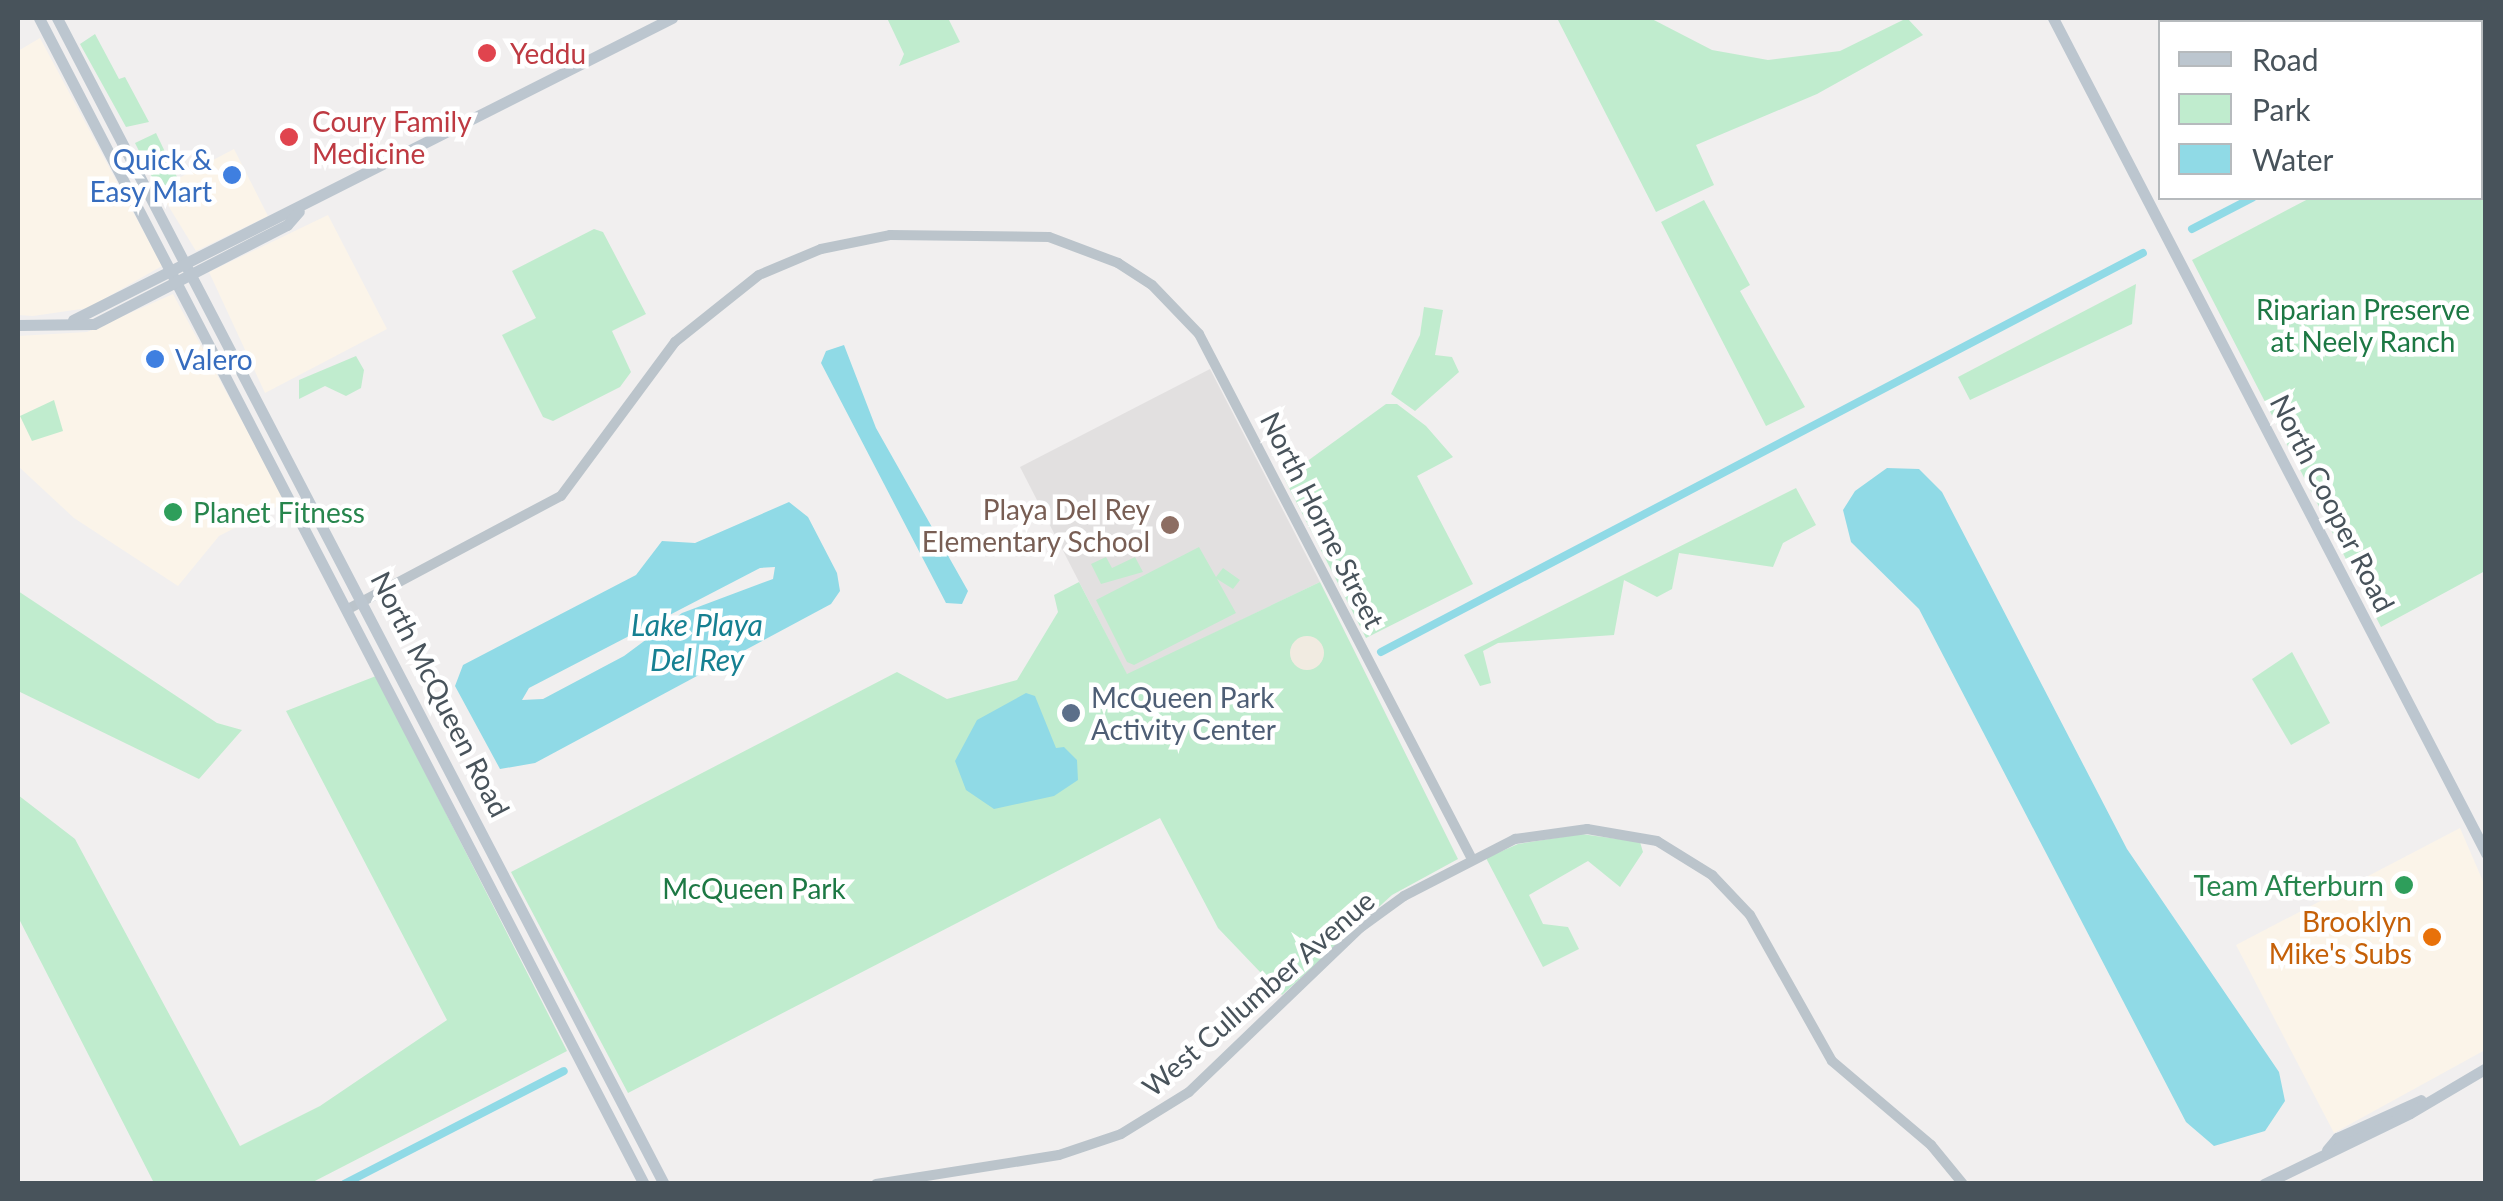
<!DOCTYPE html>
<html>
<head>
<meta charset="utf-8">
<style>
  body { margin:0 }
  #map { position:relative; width:2503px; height:1201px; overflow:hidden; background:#f1efef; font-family:Lato,sans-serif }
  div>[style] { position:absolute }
  .commercial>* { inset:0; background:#fbf4e9 }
  .education>* { inset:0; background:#e2e0e0 }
  .green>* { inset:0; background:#c0ecce }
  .sand>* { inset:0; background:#f1ebe1 }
  .round { border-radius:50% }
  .water>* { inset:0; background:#90dae6 }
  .canal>* { height:8px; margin:-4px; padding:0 4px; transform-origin:4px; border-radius:4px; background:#90dae6 }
  .tertiary>* { height:10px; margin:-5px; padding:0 5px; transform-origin:5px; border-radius:5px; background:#bbc4cb }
  .secondary>* { height:11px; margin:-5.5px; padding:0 5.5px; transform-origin:5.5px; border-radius:5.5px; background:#bcc6cf }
  .dots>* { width:28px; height:28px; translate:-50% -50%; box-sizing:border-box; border:5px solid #fff; border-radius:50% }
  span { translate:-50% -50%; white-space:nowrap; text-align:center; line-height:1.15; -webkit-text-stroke:9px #fff; paint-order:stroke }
  .health-label { font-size:28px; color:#be3a42 }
  .left { translate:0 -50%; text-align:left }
  .shop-label { font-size:28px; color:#366cbe }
  .right { translate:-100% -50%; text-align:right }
  .park-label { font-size:28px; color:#1d7844 }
  .street-label { font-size:28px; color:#48535b }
  .education-label { font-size:28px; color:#785e54 }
  .leisure-label { font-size:28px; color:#27864d }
  .service-label { font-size:28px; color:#4e5e75 }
  .food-label { font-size:28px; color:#c56008 }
  .water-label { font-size:30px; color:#168092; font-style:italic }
  .frame { position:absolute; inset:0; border:20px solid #48535b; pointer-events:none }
  .legend { position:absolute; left:2158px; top:20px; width:325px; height:180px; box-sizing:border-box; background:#fff; border:2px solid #b6babd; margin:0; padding:12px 18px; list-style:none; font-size:30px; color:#48535b }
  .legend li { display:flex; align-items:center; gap:20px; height:50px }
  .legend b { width:50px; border:2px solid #b6babd }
</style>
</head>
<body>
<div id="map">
  <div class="commercial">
    <div style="clip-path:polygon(40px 38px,162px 266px,88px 308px,33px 316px,18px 315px,18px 51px)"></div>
    <div style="clip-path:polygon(234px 149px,268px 216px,196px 251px,158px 189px)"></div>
    <div style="clip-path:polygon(328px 215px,387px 329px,265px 393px,209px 272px)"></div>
    <div style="clip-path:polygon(173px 294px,286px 502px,219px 536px,178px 586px,74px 518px,18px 466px,18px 336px,87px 332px)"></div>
    <div style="clip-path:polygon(2460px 828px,2485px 886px,2485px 1050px,2334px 1133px,2236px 945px)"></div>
  </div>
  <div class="education">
    <div style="clip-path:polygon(1210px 369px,1320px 582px,1127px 675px,1020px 467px)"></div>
  </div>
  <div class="green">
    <div style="clip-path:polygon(887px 18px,948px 18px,960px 42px,899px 66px,904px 54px)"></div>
    <div style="clip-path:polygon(1557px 18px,1650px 18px,1712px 50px,1768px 60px,1840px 51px,1907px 18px,1923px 35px,1817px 94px,1696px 145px,1714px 185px,1656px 212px)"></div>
    <div style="clip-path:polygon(95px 34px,119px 79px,125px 77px,149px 122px,126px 127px,80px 44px)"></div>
    <div style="clip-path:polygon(2485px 106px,2485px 571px,2381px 627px,2192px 260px,2310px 198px,2480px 198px)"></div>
    <div style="clip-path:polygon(156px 133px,178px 179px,158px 189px,135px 143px)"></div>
    <div style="clip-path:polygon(1704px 200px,1750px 285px,1740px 291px,1805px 407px,1766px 426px,1661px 222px)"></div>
    <div style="clip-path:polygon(594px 229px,603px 232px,646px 314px,612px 331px,631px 372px,620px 387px,553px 421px,543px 417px,502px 335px,536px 318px,512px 271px)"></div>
    <div style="clip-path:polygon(2136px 284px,2132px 324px,1970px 400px,1958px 377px)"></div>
    <div style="clip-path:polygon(1424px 307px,1443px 310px,1435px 355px,1452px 357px,1459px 372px,1415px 411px,1391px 394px,1420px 335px)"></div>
    <div style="clip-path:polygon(356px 356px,364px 370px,361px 388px,346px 396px,325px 386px,299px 399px,299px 380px)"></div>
    <div style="clip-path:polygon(54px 400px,63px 431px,32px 441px,20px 416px)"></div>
    <div style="clip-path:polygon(1386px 404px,1397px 404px,1426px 426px,1453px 457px,1417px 476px,1473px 584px,1366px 638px,1284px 478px)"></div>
    <div style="clip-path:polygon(1796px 488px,1816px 525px,1783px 543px,1773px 567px,1679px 553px,1672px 589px,1657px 597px,1624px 580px,1614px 635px,1498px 643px,1483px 651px,1491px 683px,1480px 686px,1464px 655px)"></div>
    <div style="clip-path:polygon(1199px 547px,1216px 577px,1223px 568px,1240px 580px,1233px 589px,1217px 579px,1236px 613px,1134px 665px,1127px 662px,1096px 600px)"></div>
    <div style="clip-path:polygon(1106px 557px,1112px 568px,1135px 557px,1143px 572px,1101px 584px,1091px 564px)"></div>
    <div style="clip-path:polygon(1079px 582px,1127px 674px,1320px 582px,1458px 859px,1392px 895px,1282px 995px,1218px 928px,1160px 818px,628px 1093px,511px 872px,897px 672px,947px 699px,1017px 680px,1058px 612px,1054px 595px)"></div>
    <div style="clip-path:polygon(18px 591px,217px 723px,242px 730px,199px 779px,18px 691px)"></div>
    <div style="clip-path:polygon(2292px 652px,2330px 723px,2291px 745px,2252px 679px)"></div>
    <div style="clip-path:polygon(376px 676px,567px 1051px,311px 1183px,154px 1183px,18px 917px,18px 795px,75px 839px,240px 1146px,320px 1106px,447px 1020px,286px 711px)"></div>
    <div style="clip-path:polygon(1581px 834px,1640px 842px,1643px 852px,1620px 887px,1588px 861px,1529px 895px,1543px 924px,1568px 927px,1579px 949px,1543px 967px,1486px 858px,1518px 844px)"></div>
  </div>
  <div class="sand">
    <div class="round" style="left:1290px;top:636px;width:34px;height:34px"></div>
  </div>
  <div class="water">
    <div style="clip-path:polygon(844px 345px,876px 428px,968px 591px,962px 604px,946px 603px,821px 363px,826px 351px)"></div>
    <div style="clip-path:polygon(1887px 468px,1919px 469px,1942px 492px,2127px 849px,2279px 1072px,2285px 1101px,2265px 1131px,2214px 1146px,2186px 1122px,1919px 609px,1851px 542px,1843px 510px,1855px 491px)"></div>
    <div style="clip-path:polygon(evenodd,789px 502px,808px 517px,837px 573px,840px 591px,831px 604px,535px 763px,500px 769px,455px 686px,463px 665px,636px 575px,662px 541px,695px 543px,789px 502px,775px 567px,773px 579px,682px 613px,624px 656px,543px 699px,522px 700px,529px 688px,760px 568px,775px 567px)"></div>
    <div style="clip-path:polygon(1026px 693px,1035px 696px,1056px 748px,1064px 747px,1077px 760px,1078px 780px,1054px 796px,994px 809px,966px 790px,955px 761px,977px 720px)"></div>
  </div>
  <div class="canal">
    <div style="left:2480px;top:78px;width:6px;rotate:-18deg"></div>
    <div style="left:2192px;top:229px;width:68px;rotate:-27.3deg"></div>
    <div style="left:1381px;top:652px;width:860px;rotate:-27.64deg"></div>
    <div style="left:344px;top:1184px;width:247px;rotate:-27.2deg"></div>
  </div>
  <div class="tertiary">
    <div style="left:350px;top:608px;width:239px;rotate:-28deg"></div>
    <div style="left:561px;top:496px;width:192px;rotate:-53.5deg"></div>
    <div style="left:675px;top:342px;width:107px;rotate:-38.6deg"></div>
    <div style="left:759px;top:275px;width:67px;rotate:-22.8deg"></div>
    <div style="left:821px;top:249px;width:70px;rotate:-11.5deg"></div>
    <div style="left:890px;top:235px;width:159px;rotate:0.7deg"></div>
    <div style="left:1049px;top:237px;width:74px;rotate:20.6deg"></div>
    <div style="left:1118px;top:263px;width:40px;rotate:32.9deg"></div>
    <div style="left:1152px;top:285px;width:68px;rotate:46.2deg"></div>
    <div style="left:1199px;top:334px;width:592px;rotate:62.53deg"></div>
    <div style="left:876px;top:1184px;width:185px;rotate:-9deg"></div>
    <div style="left:1059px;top:1155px;width:65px;rotate:-18.7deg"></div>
    <div style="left:1121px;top:1134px;width:80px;rotate:-31.7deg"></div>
    <div style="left:1189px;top:1092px;width:237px;rotate:-43.8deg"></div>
    <div style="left:1360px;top:928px;width:54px;rotate:-36deg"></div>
    <div style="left:1404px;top:896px;width:125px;rotate:-27.2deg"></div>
    <div style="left:1515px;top:839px;width:73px;rotate:-7.9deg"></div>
    <div style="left:1587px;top:829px;width:71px;rotate:9.7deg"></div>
    <div style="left:1657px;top:841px;width:65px;rotate:31.7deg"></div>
    <div style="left:1712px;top:875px;width:55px;rotate:46.5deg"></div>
    <div style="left:1750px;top:915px;width:167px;rotate:60.7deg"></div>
    <div style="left:1832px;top:1061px;width:130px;rotate:40.3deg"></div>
    <div style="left:1931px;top:1145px;width:50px;rotate:50.6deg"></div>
  </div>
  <div class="secondary">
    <div style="left:39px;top:18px;width:1314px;rotate:62.58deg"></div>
    <div style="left:57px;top:18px;width:1315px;rotate:62.5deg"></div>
    <div style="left:2053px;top:18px;width:941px;rotate:62.59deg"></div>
    <div style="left:73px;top:320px;width:671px;rotate:-26.76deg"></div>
    <div style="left:18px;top:325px;width:76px;rotate:-0.8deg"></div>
    <div style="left:94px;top:324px;width:217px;rotate:-27.2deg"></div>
    <div style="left:287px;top:225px;width:18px;rotate:-49deg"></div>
    <div style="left:2327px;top:1150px;width:16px;rotate:-50deg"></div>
    <div style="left:2337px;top:1138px;width:92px;rotate:-24.3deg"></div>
    <div style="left:2264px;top:1184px;width:162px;rotate:-25.9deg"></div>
    <div style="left:2410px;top:1113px;width:88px;rotate:-30.6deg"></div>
  </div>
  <div class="dots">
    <div style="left:487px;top:53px;background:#e0444e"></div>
    <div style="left:289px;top:137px;background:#e0444e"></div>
    <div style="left:232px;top:175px;background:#3f7fe0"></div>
    <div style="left:155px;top:359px;background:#3f7fe0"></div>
    <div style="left:173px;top:512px;background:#2e9e5b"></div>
    <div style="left:1170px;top:525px;background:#8d6e63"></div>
    <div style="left:1071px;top:713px;background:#5c6f8a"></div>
    <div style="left:2404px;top:885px;background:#2e9e5b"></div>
    <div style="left:2432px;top:937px;background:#e8710a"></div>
  </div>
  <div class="health-label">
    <span class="left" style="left:510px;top:53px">Yeddu</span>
    <span class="left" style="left:312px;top:137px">Coury Family<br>Medicine</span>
  </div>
  <div class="shop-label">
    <span class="right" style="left:212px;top:175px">Quick &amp;<br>Easy Mart</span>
    <span class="left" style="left:175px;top:359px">Valero</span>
  </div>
  <div class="park-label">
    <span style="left:2363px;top:325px">Riparian Preserve<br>at Neely Ranch</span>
    <span style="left:754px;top:888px">McQueen Park</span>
  </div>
  <div class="street-label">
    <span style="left:2333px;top:503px;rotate:63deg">North Cooper Road</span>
    <span style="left:1323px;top:520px;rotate:63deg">North Horne Street</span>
    <span style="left:441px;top:694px;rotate:63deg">North McQueen Road</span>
    <span style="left:1258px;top:993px;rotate:-41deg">West Cullumber Avenue</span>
  </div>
  <div class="education-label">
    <span class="right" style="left:1150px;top:525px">Playa Del Rey<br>Elementary School</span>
  </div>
  <div class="leisure-label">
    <span class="left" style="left:193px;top:512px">Planet Fitness</span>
    <span class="right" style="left:2384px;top:885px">Team Afterburn</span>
  </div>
  <div class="service-label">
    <span class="left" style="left:1091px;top:713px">McQueen Park<br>Activity Center</span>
  </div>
  <div class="food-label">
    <span class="right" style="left:2412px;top:937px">Brooklyn<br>Mike's Subs</span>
  </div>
  <div class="water-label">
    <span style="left:697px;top:641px">Lake Playa<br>Del Rey</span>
  </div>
  <div class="frame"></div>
  <ul class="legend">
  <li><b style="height:12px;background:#bcc6cf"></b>Road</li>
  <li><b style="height:28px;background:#c0ecce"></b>Park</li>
  <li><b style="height:28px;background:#90dae6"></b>Water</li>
  </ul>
</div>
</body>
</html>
